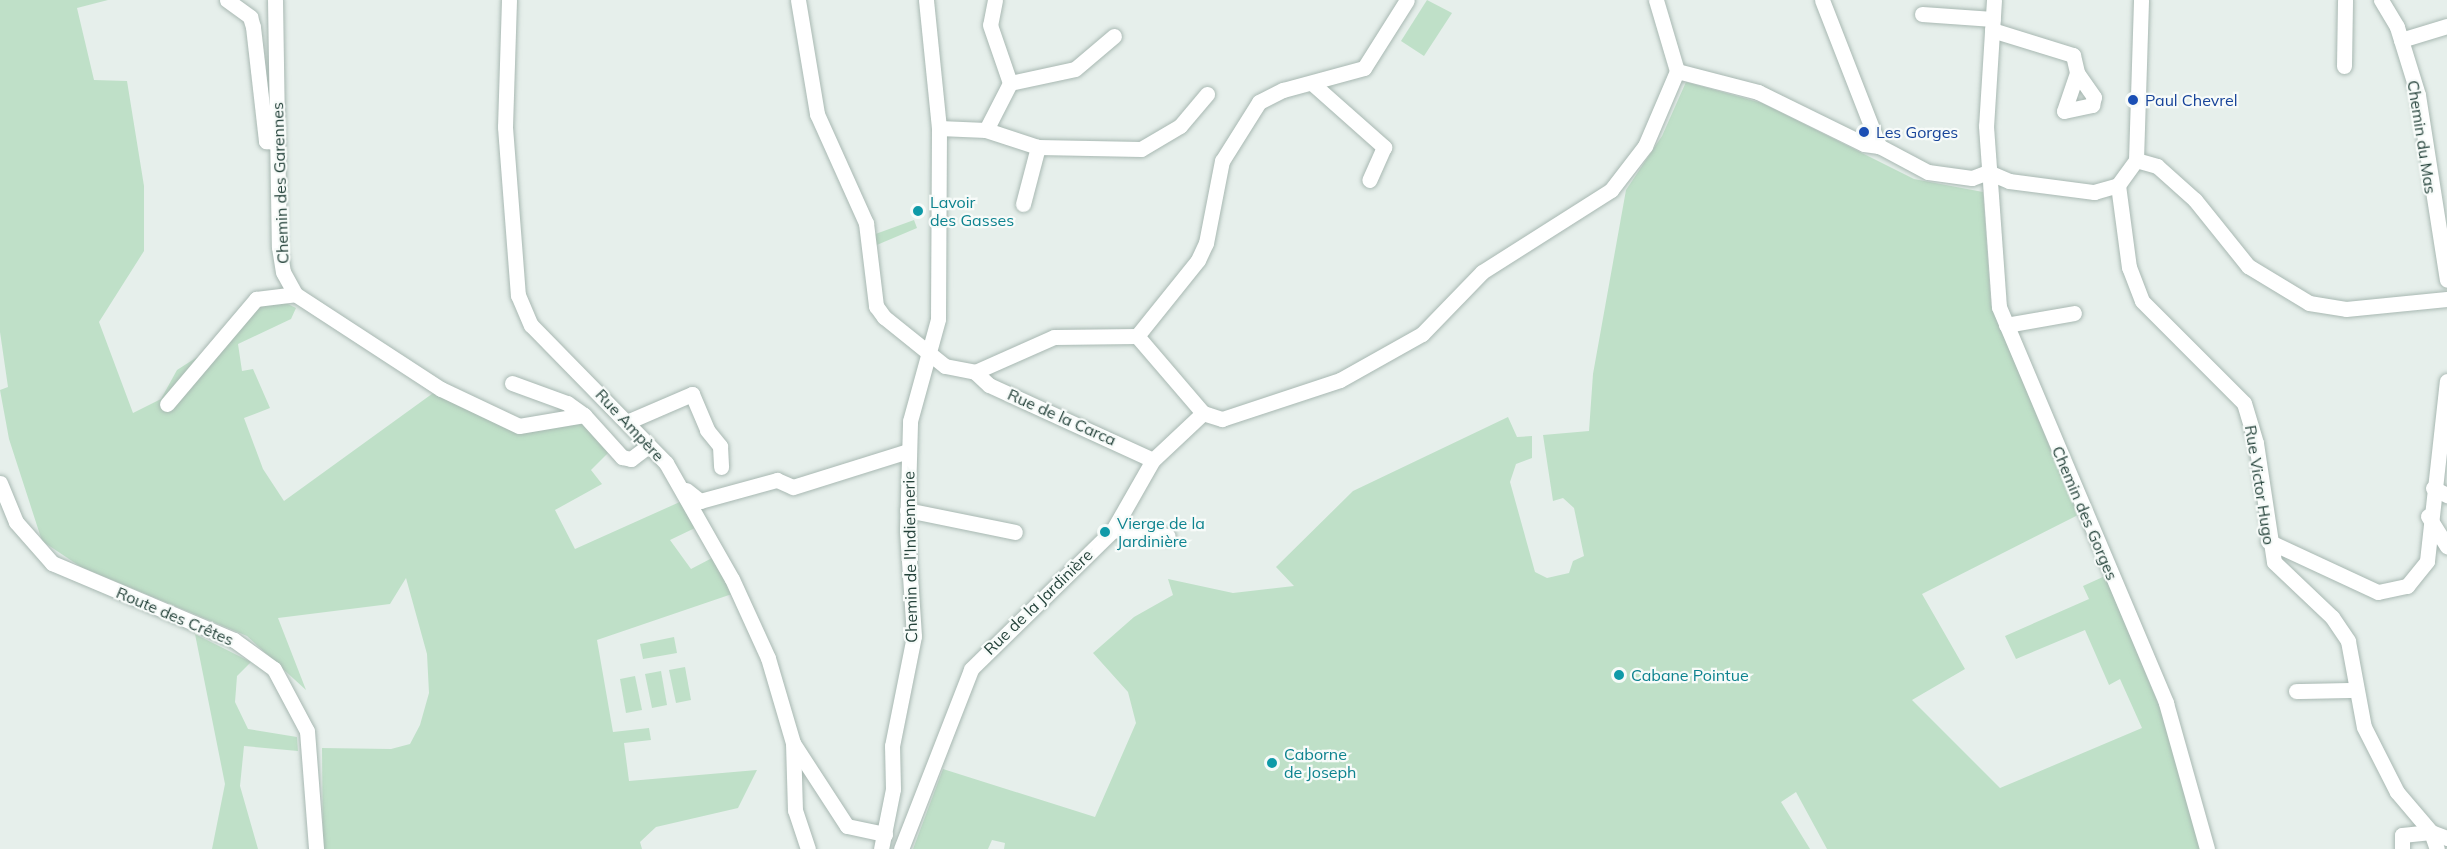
<!DOCTYPE html>
<html>
<head>
<meta charset="utf-8">
<style>
  body { margin:0 }
  #map { position:relative; width:2447px; height:849px; overflow:hidden; background:#e6efeb; font-family:Mulish,sans-serif }
  div>[style] { position:absolute }
  .green>* { inset:0; background:#bfe0c8 }
  .roads { filter:drop-shadow(0 0 2px #a8b8b2) drop-shadow(0 0 2px #a8b8b2) }
  .minor>* { height:15px; margin:-7.5px; padding:0 7.5px; transform-origin:7.5px; border-radius:7.5px; background:#fff }
  .dots>* { width:16px; height:16px; translate:-50% -50%; box-sizing:border-box; border:3px solid #f7fbf9; border-radius:50% }
  span { translate:-50% -50%; white-space:nowrap; text-align:center; line-height:1.15; -webkit-text-stroke:4.5px #f7fbf9; paint-order:stroke }
  .transit-label { font-size:16px; color:#164399 }
  .left { translate:0 -50%; text-align:left }
  .street-label { font-size:16px; color:#24423a }
  .culture-label { font-size:16px; color:#0d838f }
</style>
</head>
<body>
<div id="map">
  <div class="green">
    <div style="clip-path:polygon(0 0,108px 0,77px 8px,94px 80px,127px 81px,144px 186px,144px 251px,99px 322px,133px 413px,161px 399px,177px 370px,230px 336px,258px 302px,284px 302px,296px 308px,291px 319px,238px 344px,242px 371px,253px 369px,270px 408px,244px 418px,263px 469px,284px 501px,436px 391px,515px 430px,582px 420px,609px 452px,591px 470px,602px 484px,555px 510px,575px 549px,682px 501px,697px 527px,670px 540px,691px 569px,714px 557px,732px 594px,597px 640px,613px 732px,649px 728px,651px 740px,624px 743px,629px 781px,757px 770px,738px 808px,656px 827px,640px 842px,642px 849px,323px 849px,322px 748px,391px 749px,410px 744px,420px 725px,429px 693px,427px 654px,406px 578px,390px 604px,278px 618px,306px 690px,247px 636px,81px 567px,42px 541px,9px 439px,0 390px,8px 387px,0 332px)"></div>
    <div style="clip-path:polygon(1427px 0,1452px 13px,1424px 56px,1401px 41px)"></div>
    <div style="clip-path:polygon(1686px 82px,1762px 103px,1914px 179px,1983px 192px,1991px 305px,2078px 515px,1922px 594px,1965px 669px,1912px 700px,2000px 788px,2142px 728px,2120px 679px,2109px 685px,2085px 630px,2016px 659px,2005px 636px,2089px 599px,2083px 586px,2105px 576px,2163px 715px,2203px 849px,1827px 849px,1796px 792px,1781px 802px,1810px 849px,1004px 849px,1005px 843px,992px 840px,988px 849px,913px 849px,943px 769px,1095px 817px,1136px 723px,1128px 692px,1093px 653px,1134px 617px,1173px 595px,1168px 579px,1233px 593px,1294px 586px,1276px 567px,1353px 491px,1508px 417px,1517px 437px,1532px 436px,1532px 458px,1516px 464px,1510px 482px,1535px 572px,1547px 578px,1569px 573px,1573px 561px,1584px 556px,1574px 508px,1563px 498px,1553px 501px,1543px 435px,1589px 431px,1593px 374px,1626px 190px,1662px 136px)"></div>
    <div style="clip-path:polygon(914px 220px,917px 228px,872px 247px,870px 236px)"></div>
    <div style="clip-path:polygon(195px 634px,251px 662px,237px 676px,235px 702px,248px 729px,297px 737px,298px 751px,244px 746px,240px 786px,258px 849px,212px 849px,225px 784px)"></div>
    <div style="clip-path:polygon(674px 637px,677px 653px,643px 659px,640px 644px)"></div>
    <div style="clip-path:polygon(685px 667px,691px 700px,676px 703px,669px 670px)"></div>
    <div style="clip-path:polygon(661px 671px,667px 705px,652px 708px,645px 674px)"></div>
    <div style="clip-path:polygon(635px 676px,642px 710px,626px 713px,620px 679px)"></div>
  </div>
  <div class="roads">
    <div class="minor">
      <div style="left:227px;top:0;width:29px;rotate:36deg"></div>
      <div style="left:250px;top:17px;width:10px;rotate:73deg"></div>
      <div style="left:253px;top:27px;width:115px;rotate:83.5deg"></div>
      <div style="left:266px;top:141px;width:11px;rotate:5deg"></div>
      <div style="left:275px;top:0;width:247px;rotate:89.1deg"></div>
      <div style="left:279px;top:247px;width:25px;rotate:81deg"></div>
      <div style="left:283px;top:272px;width:25px;rotate:61deg"></div>
      <div style="left:295px;top:294px;width:174px;rotate:33.1deg"></div>
      <div style="left:441px;top:389px;width:86px;rotate:25.4deg"></div>
      <div style="left:519px;top:426px;width:66px;rotate:-9.6deg"></div>
      <div style="left:584px;top:415px;width:57px;rotate:47.9deg"></div>
      <div style="left:622px;top:457px;width:9px;rotate:13deg"></div>
      <div style="left:631px;top:459px;width:21px;rotate:-37deg"></div>
      <div style="left:509px;top:0;width:127px;rotate:91.8deg"></div>
      <div style="left:505px;top:127px;width:169px;rotate:85.6deg"></div>
      <div style="left:518px;top:295px;width:33px;rotate:67deg"></div>
      <div style="left:531px;top:325px;width:193px;rotate:45.6deg"></div>
      <div style="left:666px;top:463px;width:133px;rotate:60.4deg"></div>
      <div style="left:732px;top:579px;width:87px;rotate:65.5deg"></div>
      <div style="left:768px;top:658px;width:89px;rotate:73.6deg"></div>
      <div style="left:793px;top:743px;width:67px;rotate:88.3deg"></div>
      <div style="left:795px;top:810px;width:41px;rotate:71.6deg"></div>
      <div style="left:798px;top:0;width:116px;rotate:80.5deg"></div>
      <div style="left:817px;top:114px;width:120px;rotate:65.8deg"></div>
      <div style="left:866px;top:223px;width:84px;rotate:83.1deg"></div>
      <div style="left:876px;top:306px;width:14px;rotate:54deg"></div>
      <div style="left:884px;top:317px;width:78px;rotate:38.8deg"></div>
      <div style="left:945px;top:366px;width:31px;rotate:11deg"></div>
      <div style="left:975px;top:372px;width:86px;rotate:-23.9deg"></div>
      <div style="left:1054px;top:337px;width:83px;rotate:-0.7deg"></div>
      <div style="left:1137px;top:336px;width:101px;rotate:49.4deg"></div>
      <div style="left:995px;top:0;width:25px;rotate:101deg"></div>
      <div style="left:990px;top:25px;width:61px;rotate:71deg"></div>
      <div style="left:1656px;top:0;width:74px;rotate:73.5deg"></div>
      <div style="left:1822px;top:0;width:157px;rotate:68.7deg"></div>
      <div style="left:1879px;top:146px;width:55px;rotate:28deg"></div>
      <div style="left:1928px;top:172px;width:44px;rotate:7.8deg"></div>
      <div style="left:1972px;top:178px;width:17px;rotate:-21deg"></div>
      <div style="left:1988px;top:172px;width:23px;rotate:23deg"></div>
      <div style="left:2009px;top:181px;width:86px;rotate:7.4deg"></div>
      <div style="left:2094px;top:192px;width:25px;rotate:-16deg"></div>
      <div style="left:2118px;top:185px;width:31px;rotate:-54deg"></div>
      <div style="left:2136px;top:160px;width:160px;rotate:-88.2deg"></div>
      <div style="left:1994px;top:0;width:126px;rotate:93.6deg"></div>
      <div style="left:1986px;top:126px;width:181px;rotate:85.9deg"></div>
      <div style="left:1999px;top:307px;width:430px;rotate:67.1deg"></div>
      <div style="left:2166px;top:703px;width:152px;rotate:74.3deg"></div>
      <div style="left:2381px;top:0;width:31px;rotate:59deg"></div>
      <div style="left:2397px;top:27px;width:71px;rotate:72.8deg"></div>
      <div style="left:2418px;top:95px;width:187px;rotate:81.1deg"></div>
      <div style="left:1922px;top:14px;width:71px;rotate:4deg"></div>
      <div style="left:1992px;top:30px;width:85px;rotate:17.2deg"></div>
      <div style="left:2073px;top:55px;width:18px;rotate:77deg"></div>
      <div style="left:2077px;top:73px;width:40px;rotate:108.9deg"></div>
      <div style="left:2064px;top:111px;width:29px;rotate:-12deg"></div>
      <div style="left:2092px;top:105px;width:8px;rotate:-76deg"></div>
      <div style="left:2094px;top:97px;width:29px;rotate:-125deg"></div>
      <div style="left:2401px;top:40px;width:48px;rotate:-16.9deg"></div>
      <div style="left:2344px;top:66px;width:66px;rotate:-89.1deg"></div>
      <div style="left:1314px;top:85px;width:94px;rotate:41.5deg"></div>
      <div style="left:1384px;top:147px;width:36px;rotate:114deg"></div>
      <div style="left:939px;top:128px;width:47px;rotate:2.4deg"></div>
      <div style="left:986px;top:130px;width:55px;rotate:18.1deg"></div>
      <div style="left:1038px;top:147px;width:103px;rotate:1.1deg"></div>
      <div style="left:1141px;top:149px;width:45px;rotate:-30.5deg"></div>
      <div style="left:1180px;top:126px;width:42px;rotate:-49.8deg"></div>
      <div style="left:986px;top:130px;width:53px;rotate:-62.9deg"></div>
      <div style="left:1010px;top:83px;width:66px;rotate:-12.2deg"></div>
      <div style="left:1075px;top:69px;width:51px;rotate:-40.2deg"></div>
      <div style="left:2136px;top:160px;width:22px;rotate:16deg"></div>
      <div style="left:2157px;top:166px;width:51px;rotate:41.8deg"></div>
      <div style="left:2195px;top:200px;width:85px;rotate:51.2deg"></div>
      <div style="left:2248px;top:266px;width:71px;rotate:31.2deg"></div>
      <div style="left:2309px;top:303px;width:37px;rotate:9deg"></div>
      <div style="left:2346px;top:309px;width:101px;rotate:-5.7deg"></div>
      <div style="left:2118px;top:185px;width:83px;rotate:82.4deg"></div>
      <div style="left:2129px;top:267px;width:36px;rotate:69deg"></div>
      <div style="left:2142px;top:301px;width:144px;rotate:45deg"></div>
      <div style="left:2244px;top:403px;width:42px;rotate:73.3deg"></div>
      <div style="left:2256px;top:443px;width:120px;rotate:81.4deg"></div>
      <div style="left:2274px;top:562px;width:80px;rotate:43.5deg"></div>
      <div style="left:2332px;top:617px;width:29px;rotate:56deg"></div>
      <div style="left:2348px;top:641px;width:87px;rotate:79.5deg"></div>
      <div style="left:2364px;top:727px;width:73px;rotate:63.1deg"></div>
      <div style="left:2397px;top:792px;width:52px;rotate:49.6deg"></div>
      <div style="left:2431px;top:832px;width:18px;rotate:71deg"></div>
      <div style="left:1023px;top:204px;width:59px;rotate:-75.3deg"></div>
      <div style="left:2006px;top:325px;width:69px;rotate:-10deg"></div>
      <div style="left:1137px;top:336px;width:97px;rotate:-51.2deg"></div>
      <div style="left:1198px;top:260px;width:19px;rotate:-65deg"></div>
      <div style="left:1206px;top:243px;width:84px;rotate:-79deg"></div>
      <div style="left:1222px;top:161px;width:70px;rotate:-57.9deg"></div>
      <div style="left:1259px;top:102px;width:27px;rotate:-27deg"></div>
      <div style="left:1283px;top:90px;width:84px;rotate:-15.2deg"></div>
      <div style="left:1364px;top:68px;width:80px;rotate:-57.7deg"></div>
      <div style="left:975px;top:372px;width:19px;rotate:43deg"></div>
      <div style="left:989px;top:385px;width:180px;rotate:24.6deg"></div>
      <div style="left:512px;top:383px;width:59px;rotate:20deg"></div>
      <div style="left:567px;top:403px;width:21px;rotate:35deg"></div>
      <div style="left:167px;top:404px;width:138px;rotate:-49.7deg"></div>
      <div style="left:256px;top:299px;width:39px;rotate:-7deg"></div>
      <div style="left:1203px;top:413px;width:20px;rotate:18deg"></div>
      <div style="left:1222px;top:419px;width:124px;rotate:-18.3deg"></div>
      <div style="left:1340px;top:380px;width:94px;rotate:-29.3deg"></div>
      <div style="left:1422px;top:334px;width:86px;rotate:-45.9deg"></div>
      <div style="left:1482px;top:272px;width:153px;rotate:-32.4deg"></div>
      <div style="left:1611px;top:190px;width:56px;rotate:-52.3deg"></div>
      <div style="left:1645px;top:146px;width:82px;rotate:-66.9deg"></div>
      <div style="left:1677px;top:71px;width:84px;rotate:14.5deg"></div>
      <div style="left:1758px;top:92px;width:118px;rotate:26.1deg"></div>
      <div style="left:1864px;top:144px;width:15px;rotate:8deg"></div>
      <div style="left:627px;top:422px;width:71px;rotate:-23.3deg"></div>
      <div style="left:692px;top:394px;width:39px;rotate:67deg"></div>
      <div style="left:707px;top:430px;width:21px;rotate:51deg"></div>
      <div style="left:720px;top:446px;width:21px;rotate:87deg"></div>
      <div style="left:0;top:483px;width:42px;rotate:67.7deg"></div>
      <div style="left:16px;top:522px;width:55px;rotate:48.7deg"></div>
      <div style="left:52px;top:563px;width:198px;rotate:22.9deg"></div>
      <div style="left:234px;top:640px;width:49px;rotate:35.9deg"></div>
      <div style="left:274px;top:669px;width:70px;rotate:62deg"></div>
      <div style="left:307px;top:731px;width:118px;rotate:85.6deg"></div>
      <div style="left:2433px;top:488px;width:16px;rotate:27deg"></div>
      <div style="left:686px;top:490px;width:18px;rotate:38deg"></div>
      <div style="left:700px;top:501px;width:80px;rotate:-15.3deg"></div>
      <div style="left:777px;top:480px;width:17px;rotate:24deg"></div>
      <div style="left:793px;top:487px;width:121px;rotate:-17.4deg"></div>
      <div style="left:907px;top:510px;width:110px;rotate:11.5deg"></div>
      <div style="left:2428px;top:516px;width:36px;rotate:58deg"></div>
      <div style="left:1113px;top:530px;width:55px;rotate:6.2deg"></div>
      <div style="left:2268px;top:541px;width:121px;rotate:24.9deg"></div>
      <div style="left:2378px;top:592px;width:30px;rotate:-12deg"></div>
      <div style="left:2407px;top:586px;width:32px;rotate:-51deg"></div>
      <div style="left:2427px;top:561px;width:181px;rotate:-83.7deg"></div>
      <div style="left:2296px;top:691px;width:58px;rotate:-1deg"></div>
      <div style="left:793px;top:743px;width:99px;rotate:57deg"></div>
      <div style="left:847px;top:826px;width:39px;rotate:12deg"></div>
      <div style="left:881px;top:849px;width:61px;rotate:-78.7deg"></div>
      <div style="left:893px;top:789px;width:43px;rotate:-91.3deg"></div>
      <div style="left:892px;top:746px;width:112px;rotate:-78.7deg"></div>
      <div style="left:914px;top:636px;width:105px;rotate:-93.8deg"></div>
      <div style="left:907px;top:531px;width:110px;rotate:-88.4deg"></div>
      <div style="left:910px;top:421px;width:106px;rotate:-74.6deg"></div>
      <div style="left:938px;top:319px;width:191px;rotate:-89.7deg"></div>
      <div style="left:939px;top:128px;width:129px;rotate:-95.8deg"></div>
      <div style="left:901px;top:849px;width:193px;rotate:-68.7deg"></div>
      <div style="left:971px;top:669px;width:199px;rotate:-44.4deg"></div>
      <div style="left:1113px;top:530px;width:81px;rotate:-60.3deg"></div>
      <div style="left:1153px;top:460px;width:69px;rotate:-43.2deg"></div>
      <div style="left:2402px;top:849px;width:14px;rotate:-90deg"></div>
      <div style="left:2402px;top:835px;width:29px;rotate:-6deg"></div>
      <div style="left:2431px;top:832px;width:17px;rotate:21deg"></div>
    </div>
  </div>
  <div class="dots">
    <div style="left:2133px;top:100px;background:#1a4fb4"></div>
    <div style="left:1864px;top:132px;background:#1a4fb4"></div>
    <div style="left:918px;top:211px;background:#0f9aa8"></div>
    <div style="left:1105px;top:532px;background:#0f9aa8"></div>
    <div style="left:1619px;top:675px;background:#0f9aa8"></div>
    <div style="left:1272px;top:763px;background:#0f9aa8"></div>
  </div>
  <div class="transit-label">
    <span class="left" style="left:2145px;top:100px">Paul Chevrel</span>
    <span class="left" style="left:1876px;top:132px">Les Gorges</span>
  </div>
  <div class="street-label">
    <span style="left:2422px;top:137px;rotate:81deg">Chemin du Mas</span>
    <span style="left:280px;top:183px;rotate:-92deg">Chemin des Garennes</span>
    <span style="left:1062px;top:417px;rotate:24deg">Rue de la Carca</span>
    <span style="left:630px;top:425px;rotate:47deg">Rue Ampère</span>
    <span style="left:2260px;top:485px;rotate:81deg">Rue Victor Hugo</span>
    <span style="left:2085px;top:513px;rotate:67deg">Chemin des Gorges</span>
    <span style="left:910px;top:557px;rotate:-91deg">Chemin de l'Indiennerie</span>
    <span style="left:1038px;top:602px;rotate:-44deg">Rue de la Jardinière</span>
    <span style="left:175px;top:616px;rotate:23deg">Route des Crêtes</span>
  </div>
  <div class="culture-label">
    <span class="left" style="left:930px;top:211px">Lavoir<br>des Gasses</span>
    <span class="left" style="left:1117px;top:532px">Vierge de la<br>Jardinière</span>
    <span class="left" style="left:1631px;top:675px">Cabane Pointue</span>
    <span class="left" style="left:1284px;top:763px">Caborne<br>de Joseph</span>
  </div>
</div>
</body>
</html>
